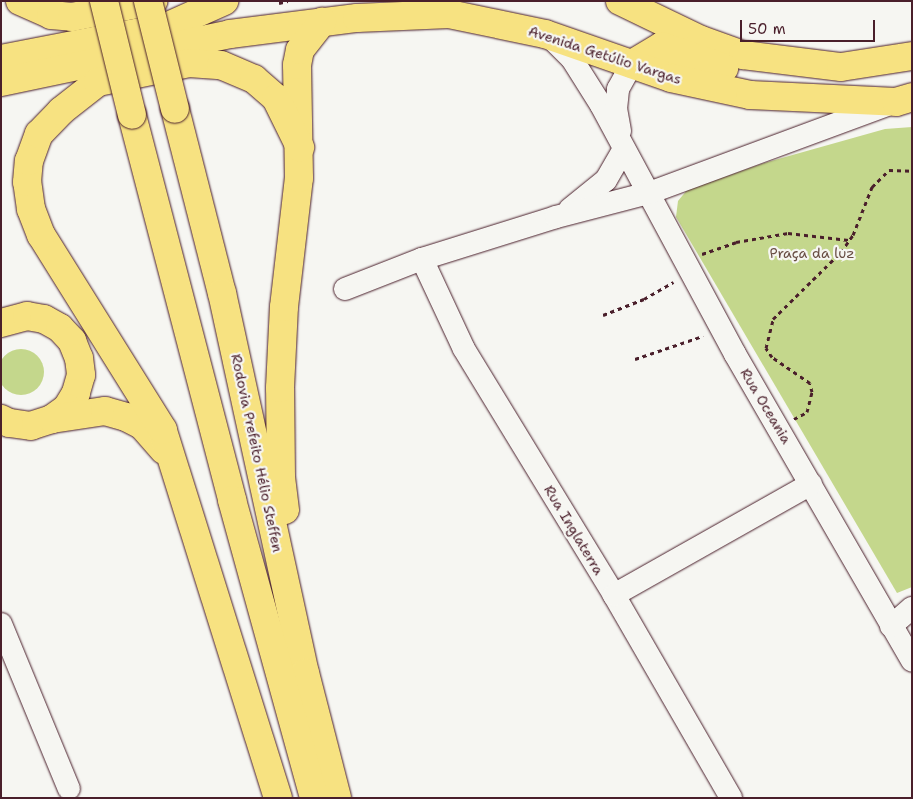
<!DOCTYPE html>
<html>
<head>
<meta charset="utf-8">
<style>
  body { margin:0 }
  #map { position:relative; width:913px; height:799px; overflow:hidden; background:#f6f6f2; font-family:"Shantell Sans",sans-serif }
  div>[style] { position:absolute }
  .green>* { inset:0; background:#c4d78c }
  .round { border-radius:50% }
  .path>* { height:3px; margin-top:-1.5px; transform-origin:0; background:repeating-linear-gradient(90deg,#4a1f2b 0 4px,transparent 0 8px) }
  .roads { filter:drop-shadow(0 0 1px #4a1f2b) drop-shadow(0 0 1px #4a1f2b) }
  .minor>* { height:22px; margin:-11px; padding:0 11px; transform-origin:11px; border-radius:11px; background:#f6f6f2 }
  .major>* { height:28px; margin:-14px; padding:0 14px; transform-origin:14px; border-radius:14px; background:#f7e281 }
  .highway>* { height:28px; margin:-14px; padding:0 14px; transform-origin:14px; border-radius:14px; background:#f7e281 }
  .bridges { filter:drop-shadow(0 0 1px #4a1f2b) drop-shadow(0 0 1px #4a1f2b) }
  .highway-bridge>* { height:28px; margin:-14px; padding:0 14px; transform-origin:14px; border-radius:14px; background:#f7e281 }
  span { translate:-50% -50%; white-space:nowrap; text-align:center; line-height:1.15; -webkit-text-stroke:4.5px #f6f6f2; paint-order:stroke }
  .street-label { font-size:14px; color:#4a1f2b }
  .park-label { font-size:14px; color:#684d43 }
  .frame { position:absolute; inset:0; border:2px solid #4a1f2b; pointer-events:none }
  .scale { position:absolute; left:740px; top:20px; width:135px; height:22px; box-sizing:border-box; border:2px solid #4a1f2b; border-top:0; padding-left:6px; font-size:15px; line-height:18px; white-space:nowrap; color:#4a1f2b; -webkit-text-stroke:4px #f6f6f2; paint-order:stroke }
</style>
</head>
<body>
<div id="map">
  <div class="green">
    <div style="clip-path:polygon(912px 127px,912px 587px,897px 593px,676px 217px,678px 201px,687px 190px,764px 163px,885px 129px)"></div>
    <div class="round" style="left:-2px;top:349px;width:46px;height:46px"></div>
  </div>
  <div class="path">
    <div style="left:279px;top:3px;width:9px;rotate:-13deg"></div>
    <div style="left:702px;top:254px;width:36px;rotate:-19deg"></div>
    <div style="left:736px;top:242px;width:53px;rotate:-9.8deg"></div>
    <div style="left:788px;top:233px;width:61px;rotate:6.5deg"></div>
    <div style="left:603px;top:315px;width:44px;rotate:-21.3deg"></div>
    <div style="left:644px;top:299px;width:34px;rotate:-30deg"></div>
    <div style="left:635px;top:359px;width:72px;rotate:-18.7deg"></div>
    <div style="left:794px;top:419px;width:15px;rotate:-28deg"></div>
    <div style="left:807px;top:412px;width:21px;rotate:-76deg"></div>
    <div style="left:812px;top:392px;width:9px;rotate:-103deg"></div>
    <div style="left:810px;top:383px;width:46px;rotate:-145.6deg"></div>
    <div style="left:772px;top:357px;width:11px;rotate:-124deg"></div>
    <div style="left:766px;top:348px;width:30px;rotate:-76deg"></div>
    <div style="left:773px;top:319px;width:95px;rotate:-44.6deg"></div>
    <div style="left:841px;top:252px;width:21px;rotate:-55deg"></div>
    <div style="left:853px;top:235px;width:52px;rotate:-68.4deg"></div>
    <div style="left:872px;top:187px;width:24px;rotate:-45deg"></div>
    <div style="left:889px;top:170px;width:23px;rotate:2deg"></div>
  </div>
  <div class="roads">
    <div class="minor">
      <div style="left:549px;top:36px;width:33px;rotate:45deg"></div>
      <div style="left:572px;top:59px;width:54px;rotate:57.8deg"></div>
      <div style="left:601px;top:105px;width:283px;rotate:61.7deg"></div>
      <div style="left:735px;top:354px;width:354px;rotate:60deg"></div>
      <div style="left:620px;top:131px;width:22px;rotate:-100deg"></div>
      <div style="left:616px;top:109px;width:20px;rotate:-84deg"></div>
      <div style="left:618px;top:89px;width:29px;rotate:-61deg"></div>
      <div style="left:570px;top:209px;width:46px;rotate:-38.9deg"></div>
      <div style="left:606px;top:180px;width:34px;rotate:-60deg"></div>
      <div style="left:422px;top:259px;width:99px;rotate:65deg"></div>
      <div style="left:464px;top:349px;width:288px;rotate:58.6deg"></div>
      <div style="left:614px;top:595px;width:234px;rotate:60deg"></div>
      <div style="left:345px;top:289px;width:83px;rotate:-21.3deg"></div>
      <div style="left:422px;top:259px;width:140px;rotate:-17.4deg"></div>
      <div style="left:556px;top:217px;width:96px;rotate:-14.5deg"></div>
      <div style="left:649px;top:193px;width:257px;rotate:-20.3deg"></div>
      <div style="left:614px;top:595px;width:226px;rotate:-29.4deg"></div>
      <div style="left:1px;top:624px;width:178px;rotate:67.6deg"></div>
      <div style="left:891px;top:626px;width:28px;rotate:-41deg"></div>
    </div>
    <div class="major">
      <div style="left:620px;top:1px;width:90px;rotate:25.7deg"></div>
      <div style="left:701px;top:40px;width:45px;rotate:19.7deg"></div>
      <div style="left:743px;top:55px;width:99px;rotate:7deg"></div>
      <div style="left:841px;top:67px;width:72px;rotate:-8.8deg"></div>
      <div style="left:1px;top:59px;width:168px;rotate:-11deg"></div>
      <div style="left:166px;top:27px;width:64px;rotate:-24.1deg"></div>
      <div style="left:632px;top:64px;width:35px;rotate:-31deg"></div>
      <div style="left:662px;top:46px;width:66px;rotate:19.5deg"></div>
      <div style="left:1px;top:82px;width:234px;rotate:-11.8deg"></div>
      <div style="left:230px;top:34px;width:128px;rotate:-7.2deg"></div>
      <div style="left:357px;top:18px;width:92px;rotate:-2.5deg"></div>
      <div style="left:449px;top:14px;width:98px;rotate:11.8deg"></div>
      <div style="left:545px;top:34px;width:133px;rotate:19.2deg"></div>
      <div style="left:671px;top:78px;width:81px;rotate:12.1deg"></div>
      <div style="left:750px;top:95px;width:146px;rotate:2.7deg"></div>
      <div style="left:896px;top:102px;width:17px;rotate:-17deg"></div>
      <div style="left:1px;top:323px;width:27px;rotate:-15deg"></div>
      <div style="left:27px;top:316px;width:17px;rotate:10deg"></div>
      <div style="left:44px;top:319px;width:18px;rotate:29deg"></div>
      <div style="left:60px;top:328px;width:18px;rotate:47deg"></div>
      <div style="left:72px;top:341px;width:18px;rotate:68deg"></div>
      <div style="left:79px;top:358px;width:17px;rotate:83deg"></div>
      <div style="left:81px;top:375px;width:19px;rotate:106deg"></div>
      <div style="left:76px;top:393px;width:17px;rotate:121deg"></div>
      <div style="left:67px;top:408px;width:19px;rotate:144deg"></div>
      <div style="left:52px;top:419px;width:22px;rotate:162deg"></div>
      <div style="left:31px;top:426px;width:22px;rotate:-172deg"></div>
      <div style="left:9px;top:423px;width:9px;rotate:-153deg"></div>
    </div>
    <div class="highway">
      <div style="left:20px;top:1px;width:34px;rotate:24deg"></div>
      <div style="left:51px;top:15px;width:21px;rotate:5deg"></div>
      <div style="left:72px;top:17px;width:83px;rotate:-11.2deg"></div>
      <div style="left:175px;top:109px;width:190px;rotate:75.7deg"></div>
      <div style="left:222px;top:293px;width:389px;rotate:77.7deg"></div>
      <div style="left:305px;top:673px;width:129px;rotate:75.6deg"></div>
      <div style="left:132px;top:115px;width:398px;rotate:75.4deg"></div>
      <div style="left:232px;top:500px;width:309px;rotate:74.6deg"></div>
      <div style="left:52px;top:419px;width:54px;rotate:-8.6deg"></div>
      <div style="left:105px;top:411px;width:22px;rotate:16deg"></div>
      <div style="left:126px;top:417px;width:18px;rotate:27deg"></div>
      <div style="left:142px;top:425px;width:33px;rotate:49deg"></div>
      <div style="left:285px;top:510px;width:33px;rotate:-97deg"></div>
      <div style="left:281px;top:477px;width:89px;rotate:-90.6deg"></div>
      <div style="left:280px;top:388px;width:81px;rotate:-87.2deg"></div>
      <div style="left:284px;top:307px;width:130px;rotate:-83.4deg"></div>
      <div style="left:299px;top:178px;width:113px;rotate:-91deg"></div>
      <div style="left:297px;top:65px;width:15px;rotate:-79deg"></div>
      <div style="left:300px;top:50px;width:36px;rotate:-52deg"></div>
      <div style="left:278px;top:798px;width:386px;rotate:-107.4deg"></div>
      <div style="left:163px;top:430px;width:230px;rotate:-122deg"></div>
      <div style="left:41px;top:235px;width:28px;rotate:-111deg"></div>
      <div style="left:31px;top:209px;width:27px;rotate:-98deg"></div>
      <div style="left:27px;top:182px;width:21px;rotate:-85deg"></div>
      <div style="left:29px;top:161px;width:29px;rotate:-70deg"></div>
      <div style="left:39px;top:134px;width:32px;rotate:-46deg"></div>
      <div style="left:61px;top:111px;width:47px;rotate:-38.1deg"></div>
      <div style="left:98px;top:82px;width:93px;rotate:-11.8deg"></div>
      <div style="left:189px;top:63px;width:32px;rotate:4deg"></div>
      <div style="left:221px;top:65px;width:36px;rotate:23deg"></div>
      <div style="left:254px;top:79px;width:29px;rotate:41deg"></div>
      <div style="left:276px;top:98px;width:55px;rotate:63.9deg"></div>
    </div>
  </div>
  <div class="bridges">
    <div class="highway-bridge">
      <div style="left:104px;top:1px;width:117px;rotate:76.2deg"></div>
      <div style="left:148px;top:1px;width:111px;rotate:76deg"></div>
    </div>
  </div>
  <div class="street-label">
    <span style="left:605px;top:55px;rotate:18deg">Avenida Getúlio Vargas</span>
    <span style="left:766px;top:406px;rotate:59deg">Rua Oceania</span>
    <span style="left:257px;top:453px;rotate:78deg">Rodovia Prefeito Hélio Steffen</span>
    <span style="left:574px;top:530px;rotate:59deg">Rua Inglaterra</span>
  </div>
  <div class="park-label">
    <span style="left:812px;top:253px">Praça da luz</span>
  </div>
  <div class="frame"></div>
  <div class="scale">50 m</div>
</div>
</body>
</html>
